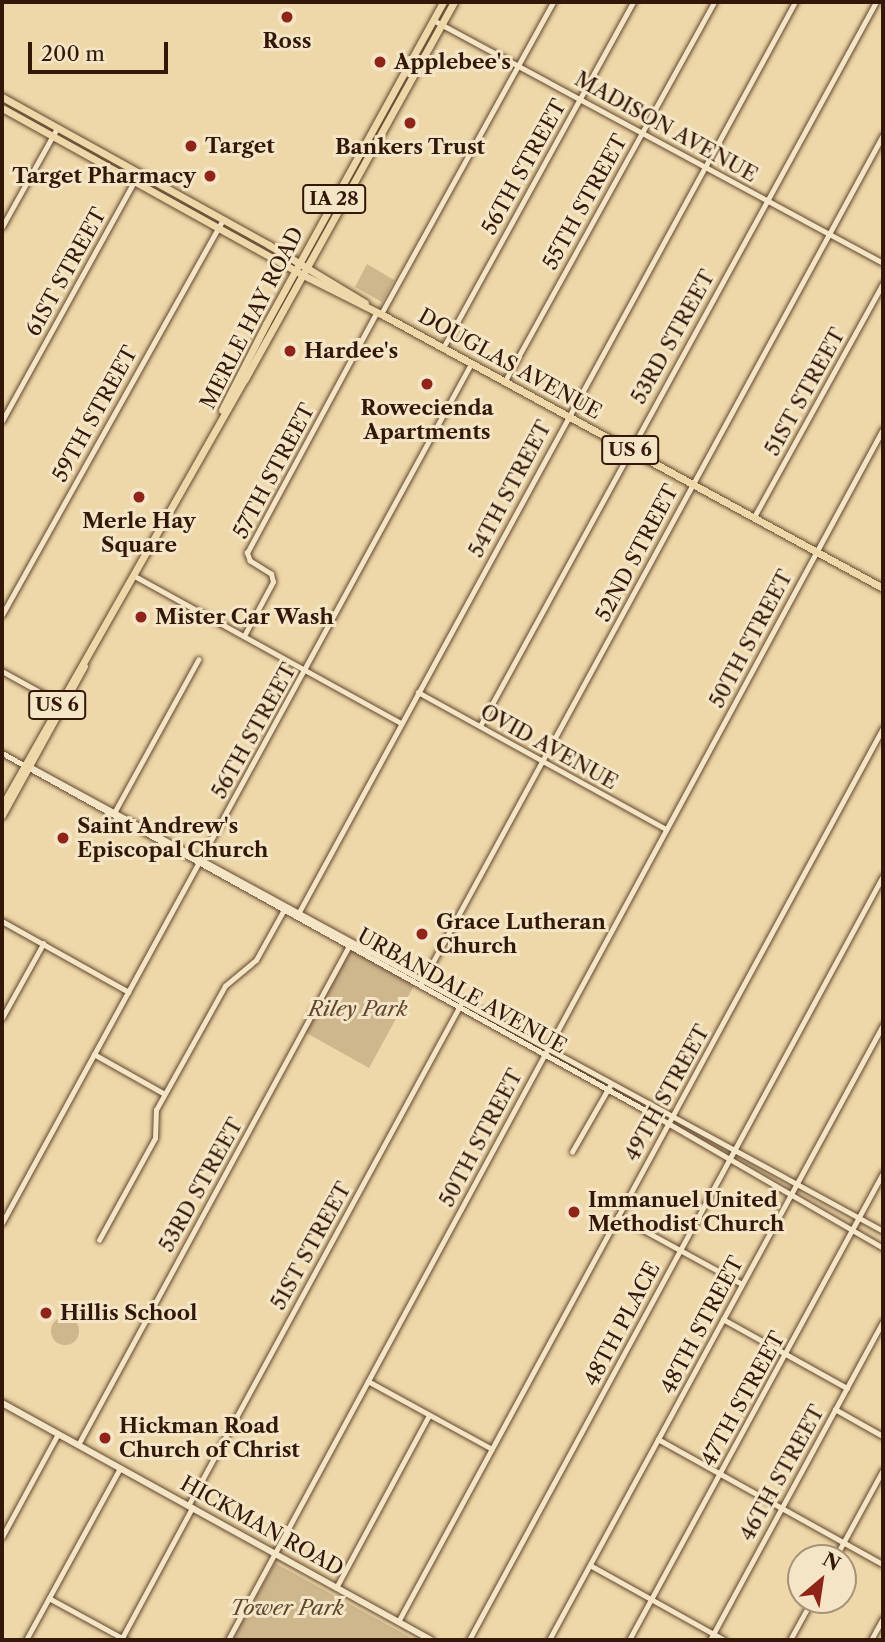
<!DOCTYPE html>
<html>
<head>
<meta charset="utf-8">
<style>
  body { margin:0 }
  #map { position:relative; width:885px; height:1642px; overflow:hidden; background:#eed7a8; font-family:"Libre Caslon Text",serif }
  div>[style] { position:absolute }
  .green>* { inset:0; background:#ceb68d }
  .round { border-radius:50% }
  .roads { filter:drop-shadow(0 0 2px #624730) drop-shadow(0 0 2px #624730) }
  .minor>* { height:4.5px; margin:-2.25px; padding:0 2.25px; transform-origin:2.25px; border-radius:2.25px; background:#f4e5c6 }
  .tertiary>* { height:5px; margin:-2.5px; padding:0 2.5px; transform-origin:2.5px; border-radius:2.5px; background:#f4e5c6 }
  .secondary>* { height:6px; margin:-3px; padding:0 3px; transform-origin:3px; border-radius:3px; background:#f4e5c6 }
  .primary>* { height:7px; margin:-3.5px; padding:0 3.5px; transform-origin:3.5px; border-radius:3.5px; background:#eed7a8 }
  .dots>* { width:19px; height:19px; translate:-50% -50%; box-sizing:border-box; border:4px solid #f4e5c6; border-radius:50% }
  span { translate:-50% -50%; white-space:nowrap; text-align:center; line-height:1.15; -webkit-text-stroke:6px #f4e5c6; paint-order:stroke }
  .shield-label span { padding:2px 5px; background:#f4e5c6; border:2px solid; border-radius:5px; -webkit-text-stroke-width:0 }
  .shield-label { font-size:19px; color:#331708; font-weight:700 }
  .poi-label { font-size:21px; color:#331708; font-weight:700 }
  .left { translate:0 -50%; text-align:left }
  .right { translate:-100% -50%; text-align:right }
  .street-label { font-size:21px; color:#331708 }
  .park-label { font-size:21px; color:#624730; font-style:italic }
  .frame { position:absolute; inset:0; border:4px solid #331708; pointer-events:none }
  .north { position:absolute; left:787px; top:1544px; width:70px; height:70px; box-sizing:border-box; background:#f4e5c6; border:2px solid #a7937a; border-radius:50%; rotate:29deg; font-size:19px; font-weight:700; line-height:28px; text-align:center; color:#331708 }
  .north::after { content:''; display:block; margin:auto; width:24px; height:32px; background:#8f2418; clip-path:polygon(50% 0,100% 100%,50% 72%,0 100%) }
  .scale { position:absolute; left:28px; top:42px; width:140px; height:32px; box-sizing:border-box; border:4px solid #331708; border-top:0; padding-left:9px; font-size:21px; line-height:24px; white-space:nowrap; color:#331708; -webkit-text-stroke:5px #f4e5c6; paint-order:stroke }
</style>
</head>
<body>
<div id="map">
  <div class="green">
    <div style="clip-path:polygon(367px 264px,394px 280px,382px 302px,355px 287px)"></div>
    <div style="clip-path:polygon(349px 948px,415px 984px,369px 1068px,303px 1031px)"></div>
    <div class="round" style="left:51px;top:1317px;width:28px;height:28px"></div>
    <div style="clip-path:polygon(275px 1563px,415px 1640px,232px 1640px)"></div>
  </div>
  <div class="roads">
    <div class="minor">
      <div style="left:2px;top:227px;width:113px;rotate:-60.9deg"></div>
      <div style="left:381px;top:314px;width:356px;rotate:-61.1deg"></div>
      <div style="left:443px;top:348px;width:395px;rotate:-61.2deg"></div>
      <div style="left:505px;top:381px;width:433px;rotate:-61.1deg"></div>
      <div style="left:2px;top:421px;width:275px;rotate:-61.1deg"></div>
      <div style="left:754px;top:517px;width:267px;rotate:-61.1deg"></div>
      <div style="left:133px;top:575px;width:306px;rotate:28.9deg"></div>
      <div style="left:2px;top:615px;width:451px;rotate:-60.8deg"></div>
      <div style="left:244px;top:636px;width:61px;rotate:-61.8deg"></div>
      <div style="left:273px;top:582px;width:8px;rotate:-104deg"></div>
      <div style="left:271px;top:574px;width:25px;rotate:-148deg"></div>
      <div style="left:250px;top:561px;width:9px;rotate:-111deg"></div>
      <div style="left:247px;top:553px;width:274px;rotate:-61.7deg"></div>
      <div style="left:2px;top:671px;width:66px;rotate:28.9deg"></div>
      <div style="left:418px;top:692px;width:283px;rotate:28.9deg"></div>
      <div style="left:480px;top:726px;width:825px;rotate:-61.32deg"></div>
      <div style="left:114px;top:813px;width:175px;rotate:-61.2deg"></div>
      <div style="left:298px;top:914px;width:1039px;rotate:-61.41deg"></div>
      <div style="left:2px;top:921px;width:145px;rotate:29.2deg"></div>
      <div style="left:422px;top:982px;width:964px;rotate:-61.44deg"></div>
      <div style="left:2px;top:1018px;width:85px;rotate:-61deg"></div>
      <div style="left:94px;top:1054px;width:81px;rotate:29.4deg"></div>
      <div style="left:572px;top:1152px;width:78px;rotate:-60.2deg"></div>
      <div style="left:618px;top:1216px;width:141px;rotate:28.7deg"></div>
      <div style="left:2px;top:1223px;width:979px;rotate:-61.37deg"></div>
      <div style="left:99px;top:1240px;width:116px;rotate:-61.2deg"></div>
      <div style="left:155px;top:1138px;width:28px;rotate:-88deg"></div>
      <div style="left:156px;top:1110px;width:142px;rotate:-60.9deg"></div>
      <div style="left:225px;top:986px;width:40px;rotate:-40deg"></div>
      <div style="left:256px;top:960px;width:60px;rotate:-60.9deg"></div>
      <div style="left:723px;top:1319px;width:142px;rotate:29.1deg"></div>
      <div style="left:368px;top:1381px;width:141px;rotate:28.7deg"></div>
      <div style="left:835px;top:1409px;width:55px;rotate:29.4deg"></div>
      <div style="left:658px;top:1439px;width:257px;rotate:29.1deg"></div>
      <div style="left:78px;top:1445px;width:570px;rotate:-61.5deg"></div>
      <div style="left:188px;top:1506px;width:574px;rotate:-61.47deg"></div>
      <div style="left:2px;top:1537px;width:117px;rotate:-61.5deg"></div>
      <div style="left:835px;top:1558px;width:100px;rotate:-61.4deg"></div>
      <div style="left:590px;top:1565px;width:154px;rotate:29.1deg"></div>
      <div style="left:336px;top:1588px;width:196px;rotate:-61.7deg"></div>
      <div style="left:49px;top:1598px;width:88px;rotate:28.6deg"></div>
      <div style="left:398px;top:1622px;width:1017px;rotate:-61.52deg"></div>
      <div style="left:122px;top:1638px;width:148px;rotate:-61.7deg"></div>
      <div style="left:26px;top:1640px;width:196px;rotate:-61.3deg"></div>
      <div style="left:228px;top:1640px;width:1377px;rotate:-61.59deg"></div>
      <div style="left:469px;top:1640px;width:869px;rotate:-61.55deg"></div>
      <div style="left:549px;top:1640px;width:700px;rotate:-61.49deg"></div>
      <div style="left:629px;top:1640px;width:532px;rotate:-61.46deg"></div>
      <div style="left:710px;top:1640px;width:363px;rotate:-61.5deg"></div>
      <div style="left:790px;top:1640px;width:46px;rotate:-61.2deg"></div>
      <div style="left:871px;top:1640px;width:25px;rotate:-61deg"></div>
    </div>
    <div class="tertiary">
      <div style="left:433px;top:20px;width:511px;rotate:28.37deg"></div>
      <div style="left:2px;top:753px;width:744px;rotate:29.05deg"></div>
      <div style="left:652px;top:1114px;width:267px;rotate:30.1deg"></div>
      <div style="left:27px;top:765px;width:975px;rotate:28.56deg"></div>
    </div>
    <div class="secondary">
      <div style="left:2px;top:1403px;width:490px;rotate:28.9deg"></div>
    </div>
    <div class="primary">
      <div style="left:2px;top:97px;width:305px;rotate:29deg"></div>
      <div style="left:269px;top:245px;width:112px;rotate:31.1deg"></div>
      <div style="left:2px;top:108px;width:344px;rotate:29deg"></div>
      <div style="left:303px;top:275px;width:87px;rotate:26.6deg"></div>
      <div style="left:381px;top:314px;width:572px;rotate:28.63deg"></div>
      <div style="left:222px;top:410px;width:97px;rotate:-62.9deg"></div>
      <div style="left:266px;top:324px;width:367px;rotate:-61.2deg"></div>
      <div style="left:2px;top:806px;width:491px;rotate:-60.4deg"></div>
      <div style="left:245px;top:379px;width:431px;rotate:-61deg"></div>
      <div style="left:2px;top:815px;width:170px;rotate:-61.2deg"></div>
    </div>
  </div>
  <div class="dots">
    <div style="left:287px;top:17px;background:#8f2418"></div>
    <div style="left:380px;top:62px;background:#8f2418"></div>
    <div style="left:410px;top:123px;background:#8f2418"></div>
    <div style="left:191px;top:146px;background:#8f2418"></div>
    <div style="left:210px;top:176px;background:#8f2418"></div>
    <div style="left:290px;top:351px;background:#8f2418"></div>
    <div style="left:427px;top:384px;background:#8f2418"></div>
    <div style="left:139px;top:497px;background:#8f2418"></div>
    <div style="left:141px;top:617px;background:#8f2418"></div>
    <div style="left:63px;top:838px;background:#8f2418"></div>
    <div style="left:422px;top:934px;background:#8f2418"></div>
    <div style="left:574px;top:1212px;background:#8f2418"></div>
    <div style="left:46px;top:1313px;background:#8f2418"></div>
    <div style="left:105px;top:1438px;background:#8f2418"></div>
  </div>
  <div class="shield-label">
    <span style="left:334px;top:199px">IA 28</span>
    <span style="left:630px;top:450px">US 6</span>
    <span style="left:57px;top:705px">US 6</span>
  </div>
  <div class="poi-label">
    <span style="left:287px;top:41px">Ross</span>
    <span class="left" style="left:394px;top:62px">Applebee's</span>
    <span class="left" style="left:205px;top:146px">Target</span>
    <span style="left:410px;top:147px">Bankers Trust</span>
    <span class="right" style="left:196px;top:176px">Target Pharmacy</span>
    <span class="left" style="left:304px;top:351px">Hardee's</span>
    <span style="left:427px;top:420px">Rowecienda<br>Apartments</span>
    <span style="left:139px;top:533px">Merle Hay<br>Square</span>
    <span class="left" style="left:155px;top:617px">Mister Car Wash</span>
    <span class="left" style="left:77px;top:838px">Saint Andrew's<br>Episcopal Church</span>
    <span class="left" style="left:436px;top:934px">Grace Lutheran<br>Church</span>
    <span class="left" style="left:588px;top:1212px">Immanuel United<br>Methodist Church</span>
    <span class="left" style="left:60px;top:1313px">Hillis School</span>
    <span class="left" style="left:119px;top:1438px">Hickman Road<br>Church of Christ</span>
  </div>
  <div class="street-label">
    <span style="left:666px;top:127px;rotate:29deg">MADISON AVENUE</span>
    <span style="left:524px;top:167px;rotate:-61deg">56TH STREET</span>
    <span style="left:585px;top:202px;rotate:-61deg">55TH STREET</span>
    <span style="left:66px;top:272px;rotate:-61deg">61ST STREET</span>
    <span style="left:252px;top:318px;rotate:-63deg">MERLE HAY ROAD</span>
    <span style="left:673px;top:337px;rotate:-61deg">53RD STREET</span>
    <span style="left:510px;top:364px;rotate:29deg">DOUGLAS AVENUE</span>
    <span style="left:805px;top:392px;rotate:-61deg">51ST STREET</span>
    <span style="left:95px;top:414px;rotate:-61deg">59TH STREET</span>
    <span style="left:274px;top:471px;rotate:-62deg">57TH STREET</span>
    <span style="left:510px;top:489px;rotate:-62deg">54TH STREET</span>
    <span style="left:637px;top:553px;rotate:-62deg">52ND STREET</span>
    <span style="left:751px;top:639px;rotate:-62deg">50TH STREET</span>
    <span style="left:254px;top:731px;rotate:-61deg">56TH STREET</span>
    <span style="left:549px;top:747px;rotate:29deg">OVID AVENUE</span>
    <span style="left:462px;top:991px;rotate:29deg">URBANDALE AVENUE</span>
    <span style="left:667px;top:1093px;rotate:-61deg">49TH STREET</span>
    <span style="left:481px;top:1138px;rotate:-62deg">50TH STREET</span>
    <span style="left:201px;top:1185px;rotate:-61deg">53RD STREET</span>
    <span style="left:311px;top:1246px;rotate:-61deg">51ST STREET</span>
    <span style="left:622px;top:1324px;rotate:-62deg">48TH PLACE</span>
    <span style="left:702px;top:1325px;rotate:-62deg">48TH STREET</span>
    <span style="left:743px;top:1399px;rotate:-61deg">47TH STREET</span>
    <span style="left:782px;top:1473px;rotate:-61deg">46TH STREET</span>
    <span style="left:262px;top:1526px;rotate:29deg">HICKMAN ROAD</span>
  </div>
  <div class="park-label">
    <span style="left:358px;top:1009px">Riley Park</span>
    <span style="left:287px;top:1608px">Tower Park</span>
  </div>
  <div class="frame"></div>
  <div class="north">N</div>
  <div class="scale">200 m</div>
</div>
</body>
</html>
